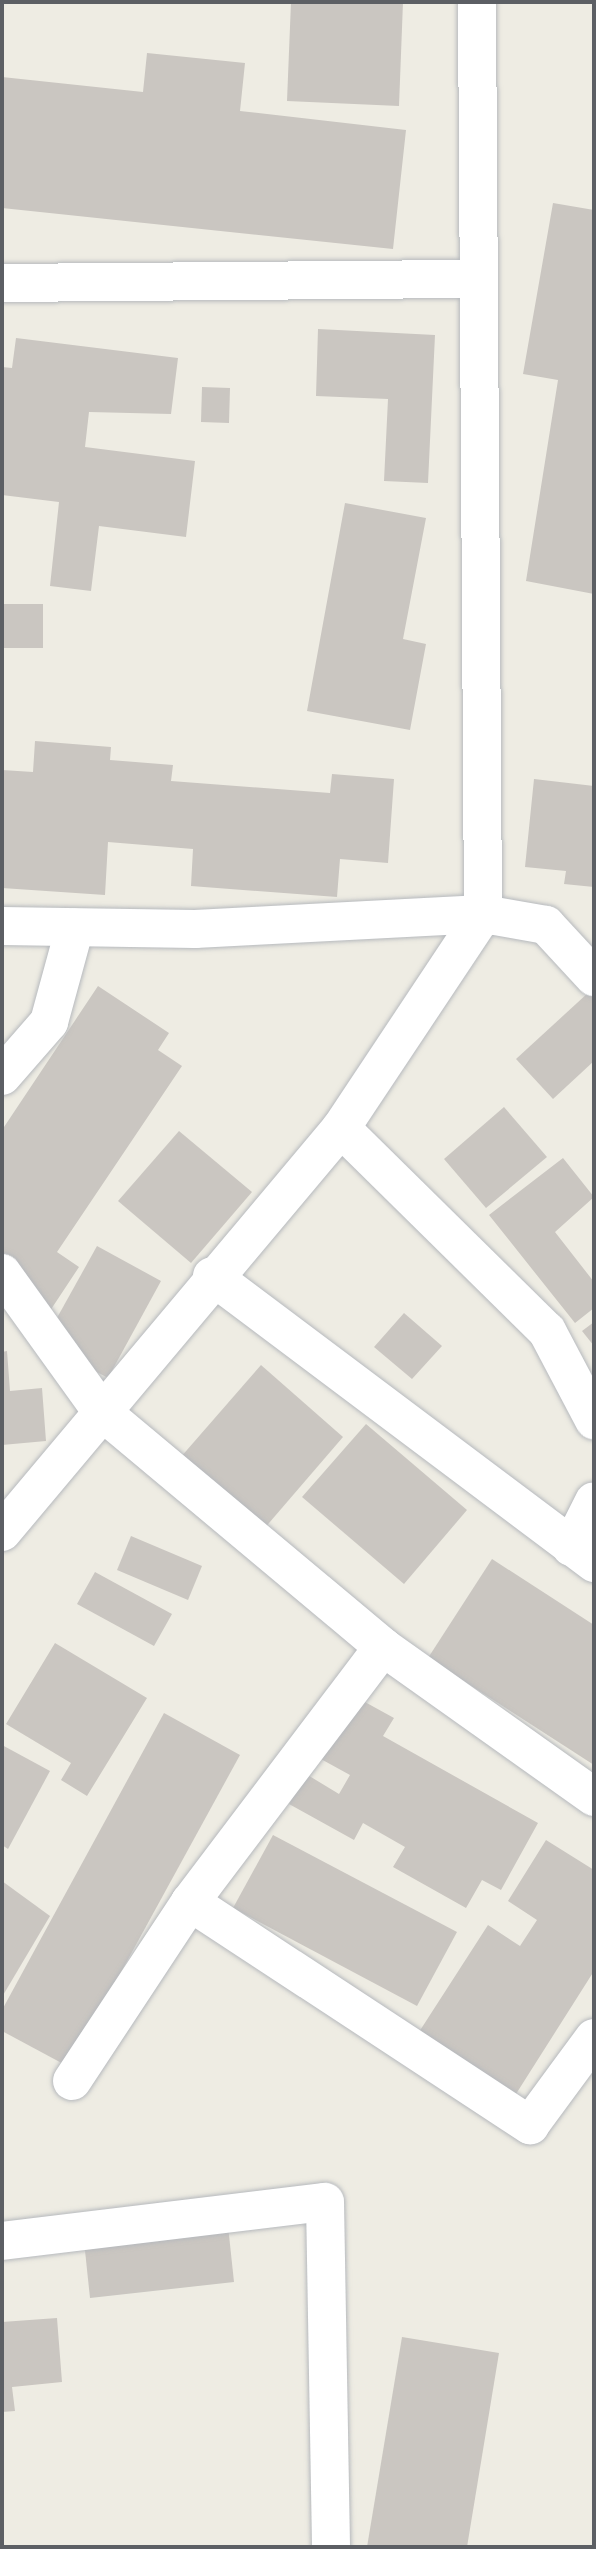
<!DOCTYPE html>
<html>
<head>
<meta charset="utf-8">
<style>
  body { margin:0 }
  #map { position:relative; width:596px; height:2549px; overflow:hidden; background:#eeece3; font-family:"DejaVu Sans",sans-serif }
  div>[style] { position:absolute }
  .building>* { inset:0; background:#cac6c1 }
  .roads { filter:drop-shadow(0 0 2px #b6b9bd) drop-shadow(0 0 2px #b6b9bd) }
  .minor>* { height:38px; margin:-19px; padding:0 19px; transform-origin:19px; border-radius:19px; background:#fff }
  span { translate:-50% -50%; white-space:nowrap; text-align:center; line-height:1.15; -webkit-text-stroke:6px #fff; paint-order:stroke }
  .frame { position:absolute; inset:0; border:4px solid #5c5f64; pointer-events:none }
</style>
</head>
<body>
<div id="map">
  <div class="building">
    <div style="clip-path:polygon(291px 2px,403px 2px,399px 106px,287px 101px)"></div>
    <div style="clip-path:polygon(147px 53px,245px 63px,240px 111px,406px 130px,393px 249px,2px 208px,2px 77px,143px 92px)"></div>
    <div style="clip-path:polygon(553px 203px,594px 210px,594px 594px,526px 581px,558px 380px,523px 374px)"></div>
    <div style="clip-path:polygon(318px 329px,435px 335px,428px 483px,384px 481px,388px 399px,316px 396px)"></div>
    <div style="clip-path:polygon(16px 338px,178px 358px,171px 414px,89px 412px,85px 447px,195px 461px,186px 537px,99px 526px,91px 591px,50px 586px,59px 502px,2px 495px,2px 367px,12px 368px)"></div>
    <div style="clip-path:polygon(202px 387px,230px 388px,229px 423px,201px 422px)"></div>
    <div style="clip-path:polygon(345px 503px,426px 518px,403px 639px,426px 644px,410px 730px,307px 711px)"></div>
    <div style="clip-path:polygon(2px 604px,43px 604px,43px 648px,2px 648px)"></div>
    <div style="clip-path:polygon(35px 741px,111px 747px,110px 760px,173px 765px,171px 781px,330px 793px,332px 774px,394px 779px,388px 863px,340px 859px,337px 897px,191px 886px,193px 849px,108px 842px,105px 895px,2px 888px,2px 770px,33px 772px)"></div>
    <div style="clip-path:polygon(534px 779px,594px 786px,594px 887px,564px 884px,566px 871px,525px 867px)"></div>
    <div style="clip-path:polygon(98px 986px,169px 1033px,158px 1050px,182px 1066px,57px 1252px,79px 1267px,40px 1326px,2px 1272px,2px 1130px)"></div>
    <div style="clip-path:polygon(589px 992px,594px 998px,594px 1061px,553px 1099px,516px 1059px)"></div>
    <div style="clip-path:polygon(504px 1107px,547px 1157px,486px 1208px,444px 1159px)"></div>
    <div style="clip-path:polygon(179px 1131px,252px 1192px,191px 1263px,118px 1201px)"></div>
    <div style="clip-path:polygon(563px 1158px,594px 1197px,555px 1232px,594px 1282px,594px 1308px,575px 1323px,489px 1215px)"></div>
    <div style="clip-path:polygon(97px 1246px,161px 1281px,108px 1378px,43px 1343px)"></div>
    <div style="clip-path:polygon(404px 1313px,442px 1346px,412px 1379px,374px 1347px)"></div>
    <div style="clip-path:polygon(594px 1322px,594px 1346px,582px 1331px)"></div>
    <div style="clip-path:polygon(7px 1351px,10px 1391px,42px 1388px,46px 1441px,2px 1445px,2px 1352px)"></div>
    <div style="clip-path:polygon(261px 1365px,343px 1437px,263px 1530px,180px 1458px)"></div>
    <div style="clip-path:polygon(366px 1424px,467px 1510px,404px 1584px,302px 1497px)"></div>
    <div style="clip-path:polygon(131px 1536px,202px 1566px,188px 1600px,117px 1570px)"></div>
    <div style="clip-path:polygon(492px 1559px,594px 1625px,594px 1765px,428px 1658px)"></div>
    <div style="clip-path:polygon(95px 1572px,172px 1614px,154px 1646px,77px 1604px)"></div>
    <div style="clip-path:polygon(55px 1643px,147px 1698px,87px 1796px,61px 1780px,71px 1763px,6px 1724px)"></div>
    <div style="clip-path:polygon(354px 1696px,394px 1718px,383px 1736px,538px 1823px,501px 1890px,482px 1880px,466px 1908px,393px 1867px,405px 1847px,363px 1823px,354px 1840px,289px 1804px,306px 1774px,339px 1794px,350px 1775px,319px 1758px)"></div>
    <div style="clip-path:polygon(164px 1713px,240px 1755px,69px 2067px,2px 2031px,2px 2010px)"></div>
    <div style="clip-path:polygon(2px 1745px,50px 1771px,8px 1849px,2px 1845px)"></div>
    <div style="clip-path:polygon(273px 1835px,457px 1932px,417px 2006px,233px 1908px)"></div>
    <div style="clip-path:polygon(546px 1840px,594px 1870px,594px 1971px,516px 2094px,419px 2032px,488px 1925px,520px 1946px,537px 1920px,508px 1901px)"></div>
    <div style="clip-path:polygon(2px 1881px,50px 1916px,2px 1997px)"></div>
    <div style="clip-path:polygon(226px 2207px,234px 2282px,90px 2298px,82px 2222px)"></div>
    <div style="clip-path:polygon(57px 2318px,62px 2382px,12px 2387px,15px 2411px,2px 2412px,2px 2322px)"></div>
    <div style="clip-path:polygon(402px 2337px,499px 2353px,467px 2547px,367px 2547px)"></div>
  </div>
  <div class="roads">
    <div class="minor">
      <div style="left:2px;top:283px;width:477px;rotate:-0.5deg"></div>
      <div style="left:2px;top:926px;width:193px;rotate:0.9deg"></div>
      <div style="left:195px;top:929px;width:288px;rotate:-3deg"></div>
      <div style="left:483px;top:914px;width:64px;rotate:9.9deg"></div>
      <div style="left:546px;top:925px;width:71px;rotate:47.3deg"></div>
      <div style="left:2px;top:1076px;width:72px;rotate:-49deg"></div>
      <div style="left:49px;top:1022px;width:98px;rotate:-74.7deg"></div>
      <div style="left:341px;top:1128px;width:289px;rotate:44.6deg"></div>
      <div style="left:547px;top:1331px;width:101px;rotate:62.2deg"></div>
      <div style="left:2px;top:1273px;width:170px;rotate:54.3deg"></div>
      <div style="left:101px;top:1411px;width:368px;rotate:39.9deg"></div>
      <div style="left:383px;top:1647px;width:320px;rotate:127.1deg"></div>
      <div style="left:190px;top:1902px;width:407px;rotate:33.3deg"></div>
      <div style="left:530px;top:2125px;width:108px;rotate:-53.7deg"></div>
      <div style="left:212px;top:1276px;width:478px;rotate:36.9deg"></div>
      <div style="left:2px;top:1532px;width:527px;rotate:-50deg"></div>
      <div style="left:341px;top:1128px;width:257px;rotate:-56.4deg"></div>
      <div style="left:483px;top:914px;width:912px;rotate:-90.38deg"></div>
      <div style="left:571px;top:1547px;width:51px;rotate:-63.4deg"></div>
      <div style="left:383px;top:1647px;width:259px;rotate:35.4deg"></div>
      <div style="left:72px;top:2081px;width:214px;rotate:-56.6deg"></div>
      <div style="left:2px;top:2241px;width:325px;rotate:-6.9deg"></div>
      <div style="left:325px;top:2202px;width:345px;rotate:89deg"></div>
    </div>
  </div>
  <div class="frame"></div>
</div>
</body>
</html>
